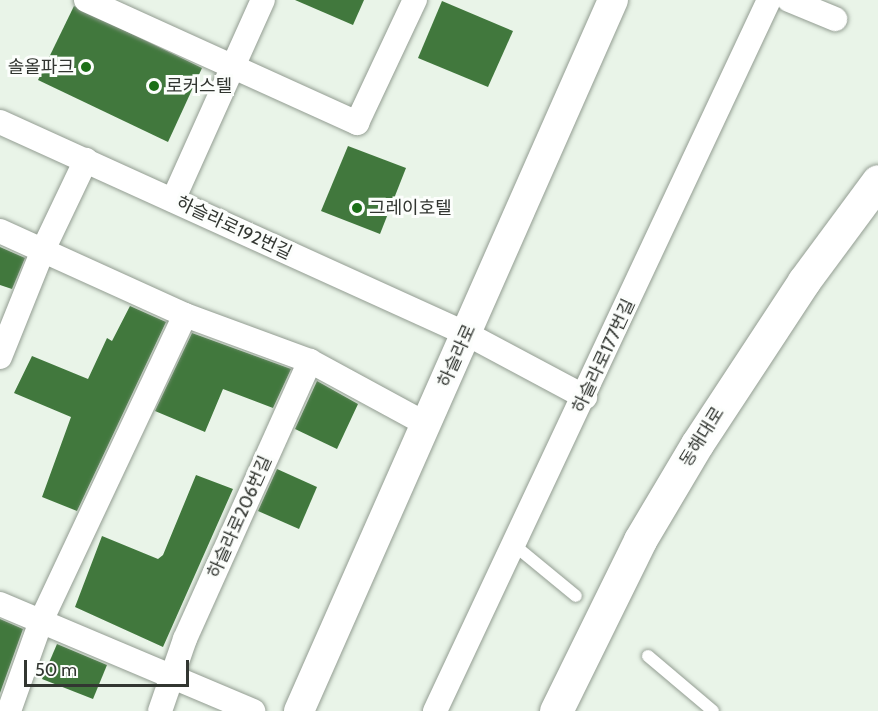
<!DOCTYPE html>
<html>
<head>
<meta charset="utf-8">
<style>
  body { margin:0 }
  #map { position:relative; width:878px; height:711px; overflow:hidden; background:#e9f4e8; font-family:Cabin,"Noto Sans KR",sans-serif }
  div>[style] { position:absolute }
  .building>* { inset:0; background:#41783d }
  .roads { filter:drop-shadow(0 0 2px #939d92) drop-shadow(0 0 2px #939d92) }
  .service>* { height:12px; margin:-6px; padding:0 6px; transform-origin:6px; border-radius:6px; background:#fff }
  .minor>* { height:24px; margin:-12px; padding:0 12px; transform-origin:12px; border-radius:12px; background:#fff }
  .tertiary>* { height:30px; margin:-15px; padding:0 15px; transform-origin:15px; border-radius:15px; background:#fff }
  .primary>* { height:33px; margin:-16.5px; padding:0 16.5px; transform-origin:16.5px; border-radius:16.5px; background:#fff }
  .dots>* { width:16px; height:16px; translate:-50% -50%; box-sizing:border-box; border:3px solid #fcfefc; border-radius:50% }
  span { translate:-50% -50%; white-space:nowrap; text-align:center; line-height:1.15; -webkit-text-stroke:6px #fcfefc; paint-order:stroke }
  .poi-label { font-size:18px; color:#323631 }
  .right { translate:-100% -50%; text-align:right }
  .left { translate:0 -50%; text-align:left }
  .street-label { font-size:18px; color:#323631 }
  .scale { position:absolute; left:24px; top:660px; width:165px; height:27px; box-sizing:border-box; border:3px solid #323631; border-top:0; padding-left:8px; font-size:18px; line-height:21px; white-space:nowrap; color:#323631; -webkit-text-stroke:4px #fcfefc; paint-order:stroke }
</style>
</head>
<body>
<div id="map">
  <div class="building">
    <div style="clip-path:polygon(295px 0,364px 0,353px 25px)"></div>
    <div style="clip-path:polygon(442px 1px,513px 31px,488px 87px,418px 58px)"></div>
    <div style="clip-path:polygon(74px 6px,202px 68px,168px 142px,38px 80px)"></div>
    <div style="clip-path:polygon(348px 146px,406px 168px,380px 234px,321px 211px)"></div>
    <div style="clip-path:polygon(0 247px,25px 258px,12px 289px,0 285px)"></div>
    <div style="clip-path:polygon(130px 306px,166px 322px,77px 511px,42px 497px,71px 417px,14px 393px,32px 356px,88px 379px,107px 338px,112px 341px)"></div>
    <div style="clip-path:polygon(192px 333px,291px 369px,273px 408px,223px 389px,205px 432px,155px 411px)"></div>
    <div style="clip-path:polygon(317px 381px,358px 404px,337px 449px,295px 429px)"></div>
    <div style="clip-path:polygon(277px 469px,317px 487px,299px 529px,258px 511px)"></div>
    <div style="clip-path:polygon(196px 475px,233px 489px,163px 647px,75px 607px,102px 536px,158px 559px,163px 555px)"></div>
    <div style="clip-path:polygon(0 619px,23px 629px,0 693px)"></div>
    <div style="clip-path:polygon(57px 644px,107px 665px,93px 699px,42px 679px)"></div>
  </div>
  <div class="roads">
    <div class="service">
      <div style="left:514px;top:545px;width:80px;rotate:39.4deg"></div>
      <div style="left:648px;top:656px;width:85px;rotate:40.2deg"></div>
    </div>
    <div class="minor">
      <div style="left:86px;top:0;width:298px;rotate:24.4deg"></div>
      <div style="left:357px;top:123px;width:136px;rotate:-64.8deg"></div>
      <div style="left:789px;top:0;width:50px;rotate:22.4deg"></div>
      <div style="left:0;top:122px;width:513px;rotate:24.42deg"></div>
      <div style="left:467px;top:334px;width:134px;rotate:28.1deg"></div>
      <div style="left:173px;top:200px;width:219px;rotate:-65.8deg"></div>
      <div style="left:0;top:231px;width:203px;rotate:24.4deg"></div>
      <div style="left:185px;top:315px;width:133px;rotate:20.2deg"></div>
      <div style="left:310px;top:361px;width:132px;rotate:28.5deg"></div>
      <div style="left:0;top:357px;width:115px;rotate:-68.1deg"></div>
      <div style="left:43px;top:250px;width:100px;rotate:-64.5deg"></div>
      <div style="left:0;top:604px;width:275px;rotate:22.9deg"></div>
      <div style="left:9px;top:711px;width:96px;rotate:-70.4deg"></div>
      <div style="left:41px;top:621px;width:338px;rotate:-64.8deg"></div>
      <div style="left:160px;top:711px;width:76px;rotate:-70.9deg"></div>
      <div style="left:185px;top:639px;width:305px;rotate:-65.8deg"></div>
      <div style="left:435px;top:711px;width:786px;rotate:-64.84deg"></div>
    </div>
    <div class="tertiary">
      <div style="left:299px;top:711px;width:777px;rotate:-66.17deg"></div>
    </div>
    <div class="primary">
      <div style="left:556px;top:711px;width:191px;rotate:-63.8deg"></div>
      <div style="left:640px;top:540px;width:112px;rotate:-59.3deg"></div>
      <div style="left:697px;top:444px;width:195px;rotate:-56.7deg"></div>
      <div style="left:804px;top:281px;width:124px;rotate:-53.5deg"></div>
    </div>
  </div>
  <div class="dots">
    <div style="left:86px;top:67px;background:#1b6f17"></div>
    <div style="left:154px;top:86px;background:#1b6f17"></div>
    <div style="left:357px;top:208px;background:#1b6f17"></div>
  </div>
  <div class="poi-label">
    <span class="right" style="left:74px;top:67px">솔올파크</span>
    <span class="left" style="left:166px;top:86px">로커스텔</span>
    <span class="left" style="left:369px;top:208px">그레이호텔</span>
  </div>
  <div class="street-label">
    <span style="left:234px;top:228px;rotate:25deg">하슬라로192번길</span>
    <span style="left:457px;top:356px;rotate:-66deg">하슬라로</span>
    <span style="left:604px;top:356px;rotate:-65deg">하슬라로177번길</span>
    <span style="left:702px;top:437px;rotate:-58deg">동해대로</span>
    <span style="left:240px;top:517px;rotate:-66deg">하슬라로206번길</span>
  </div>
  <div class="scale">50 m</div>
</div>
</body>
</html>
